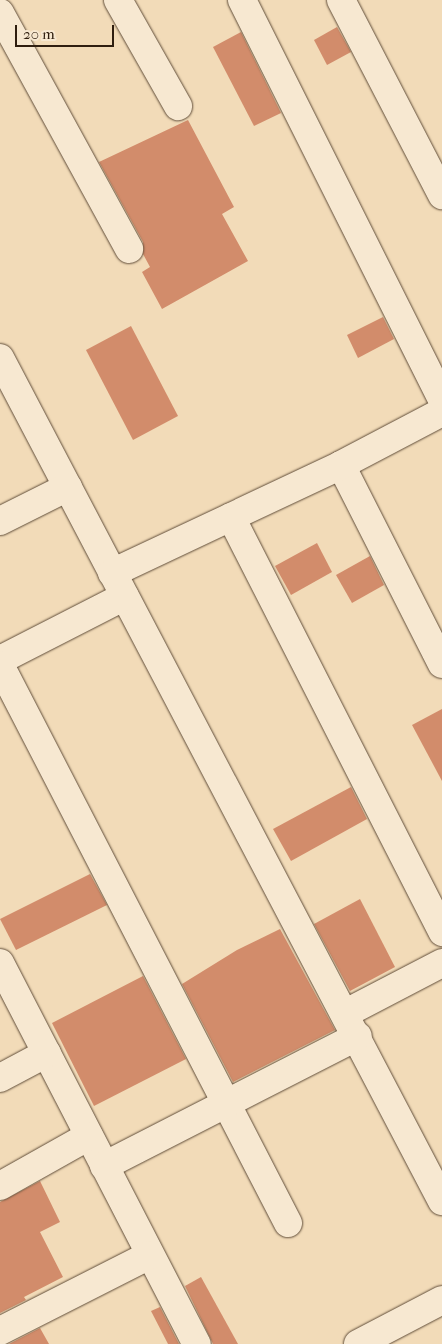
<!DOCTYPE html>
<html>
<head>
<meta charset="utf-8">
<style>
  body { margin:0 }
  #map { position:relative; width:442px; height:1344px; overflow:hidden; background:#f2dbb8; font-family:"IM FELL French Canon",serif }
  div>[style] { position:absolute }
  .building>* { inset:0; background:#d28c6b }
  .roads { filter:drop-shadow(0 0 1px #604d39) drop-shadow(0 0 1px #604d39) }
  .street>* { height:28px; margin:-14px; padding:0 14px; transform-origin:14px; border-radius:14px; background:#f7e8d1 }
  span { translate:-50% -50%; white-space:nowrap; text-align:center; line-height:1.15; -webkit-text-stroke:4.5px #f7e8d1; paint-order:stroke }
  .scale { position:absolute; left:15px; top:25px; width:99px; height:22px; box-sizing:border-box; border:2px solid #2f1e0f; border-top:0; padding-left:6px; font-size:15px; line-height:18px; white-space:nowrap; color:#2f1e0f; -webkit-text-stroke:4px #f7e8d1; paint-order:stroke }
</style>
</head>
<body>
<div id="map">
  <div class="building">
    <div style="clip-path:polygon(337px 27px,351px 52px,327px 65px,314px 40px)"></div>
    <div style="clip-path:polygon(241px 32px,281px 113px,254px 126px,213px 47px)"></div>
    <div style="clip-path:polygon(188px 120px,234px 207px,222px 214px,248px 261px,162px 309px,142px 272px,150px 267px,143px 254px,143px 242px,99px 162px)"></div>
    <div style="clip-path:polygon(383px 317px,394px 339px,358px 358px,347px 335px)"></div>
    <div style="clip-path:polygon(131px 326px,178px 416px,133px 440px,86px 350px)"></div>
    <div style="clip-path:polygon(317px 543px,332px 572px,291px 595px,275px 566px)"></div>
    <div style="clip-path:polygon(370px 556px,384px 585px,352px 603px,336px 575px)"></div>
    <div style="clip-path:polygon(442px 709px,442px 781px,412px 725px)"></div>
    <div style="clip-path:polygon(351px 787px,367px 819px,291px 861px,273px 829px)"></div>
    <div style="clip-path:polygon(90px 874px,107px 905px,16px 950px,0 919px)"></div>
    <div style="clip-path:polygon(360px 899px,395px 967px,350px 991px,314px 924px)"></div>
    <div style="clip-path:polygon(280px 929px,335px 1030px,233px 1082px,182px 984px,237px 950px)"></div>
    <div style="clip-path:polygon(143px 976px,186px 1059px,94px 1106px,52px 1023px)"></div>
    <div style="clip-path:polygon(40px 1181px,60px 1222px,40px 1232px,63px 1277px,24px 1297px,26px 1300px,0 1313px,0 1202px)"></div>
    <div style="clip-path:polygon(201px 1277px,238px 1344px,213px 1344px,185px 1286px)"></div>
    <div style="clip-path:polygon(160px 1307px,179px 1344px,168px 1344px,151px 1311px)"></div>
    <div style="clip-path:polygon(40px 1328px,49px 1344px,9px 1344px)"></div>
  </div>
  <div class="roads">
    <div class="street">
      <div style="left:118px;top:0;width:122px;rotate:60.5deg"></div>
      <div style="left:242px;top:0;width:447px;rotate:63.4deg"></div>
      <div style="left:341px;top:0;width:220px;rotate:62.6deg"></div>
      <div style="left:0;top:13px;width:269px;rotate:61.3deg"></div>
      <div style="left:0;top:358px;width:952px;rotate:62.33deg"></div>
      <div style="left:341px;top:465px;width:223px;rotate:63.1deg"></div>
      <div style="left:231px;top:517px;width:466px;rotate:63deg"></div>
      <div style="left:0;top:521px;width:76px;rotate:-26.6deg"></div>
      <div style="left:112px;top:573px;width:253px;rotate:-25.2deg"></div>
      <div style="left:341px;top:465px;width:114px;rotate:-27.7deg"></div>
      <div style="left:0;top:660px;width:140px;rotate:-27.1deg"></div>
      <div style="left:0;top:665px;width:628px;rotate:62.7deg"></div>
      <div style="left:0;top:963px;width:429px;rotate:62.7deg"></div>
      <div style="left:346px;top:1013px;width:108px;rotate:-27.5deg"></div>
      <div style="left:0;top:1078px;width:53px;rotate:-28deg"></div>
      <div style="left:104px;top:1166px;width:285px;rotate:-27.1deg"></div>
      <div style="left:0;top:1186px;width:102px;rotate:-29.3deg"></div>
      <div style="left:0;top:1331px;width:168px;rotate:-26.9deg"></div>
      <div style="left:358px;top:1344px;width:95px;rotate:-27.6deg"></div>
    </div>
  </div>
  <div class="scale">20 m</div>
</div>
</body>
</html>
